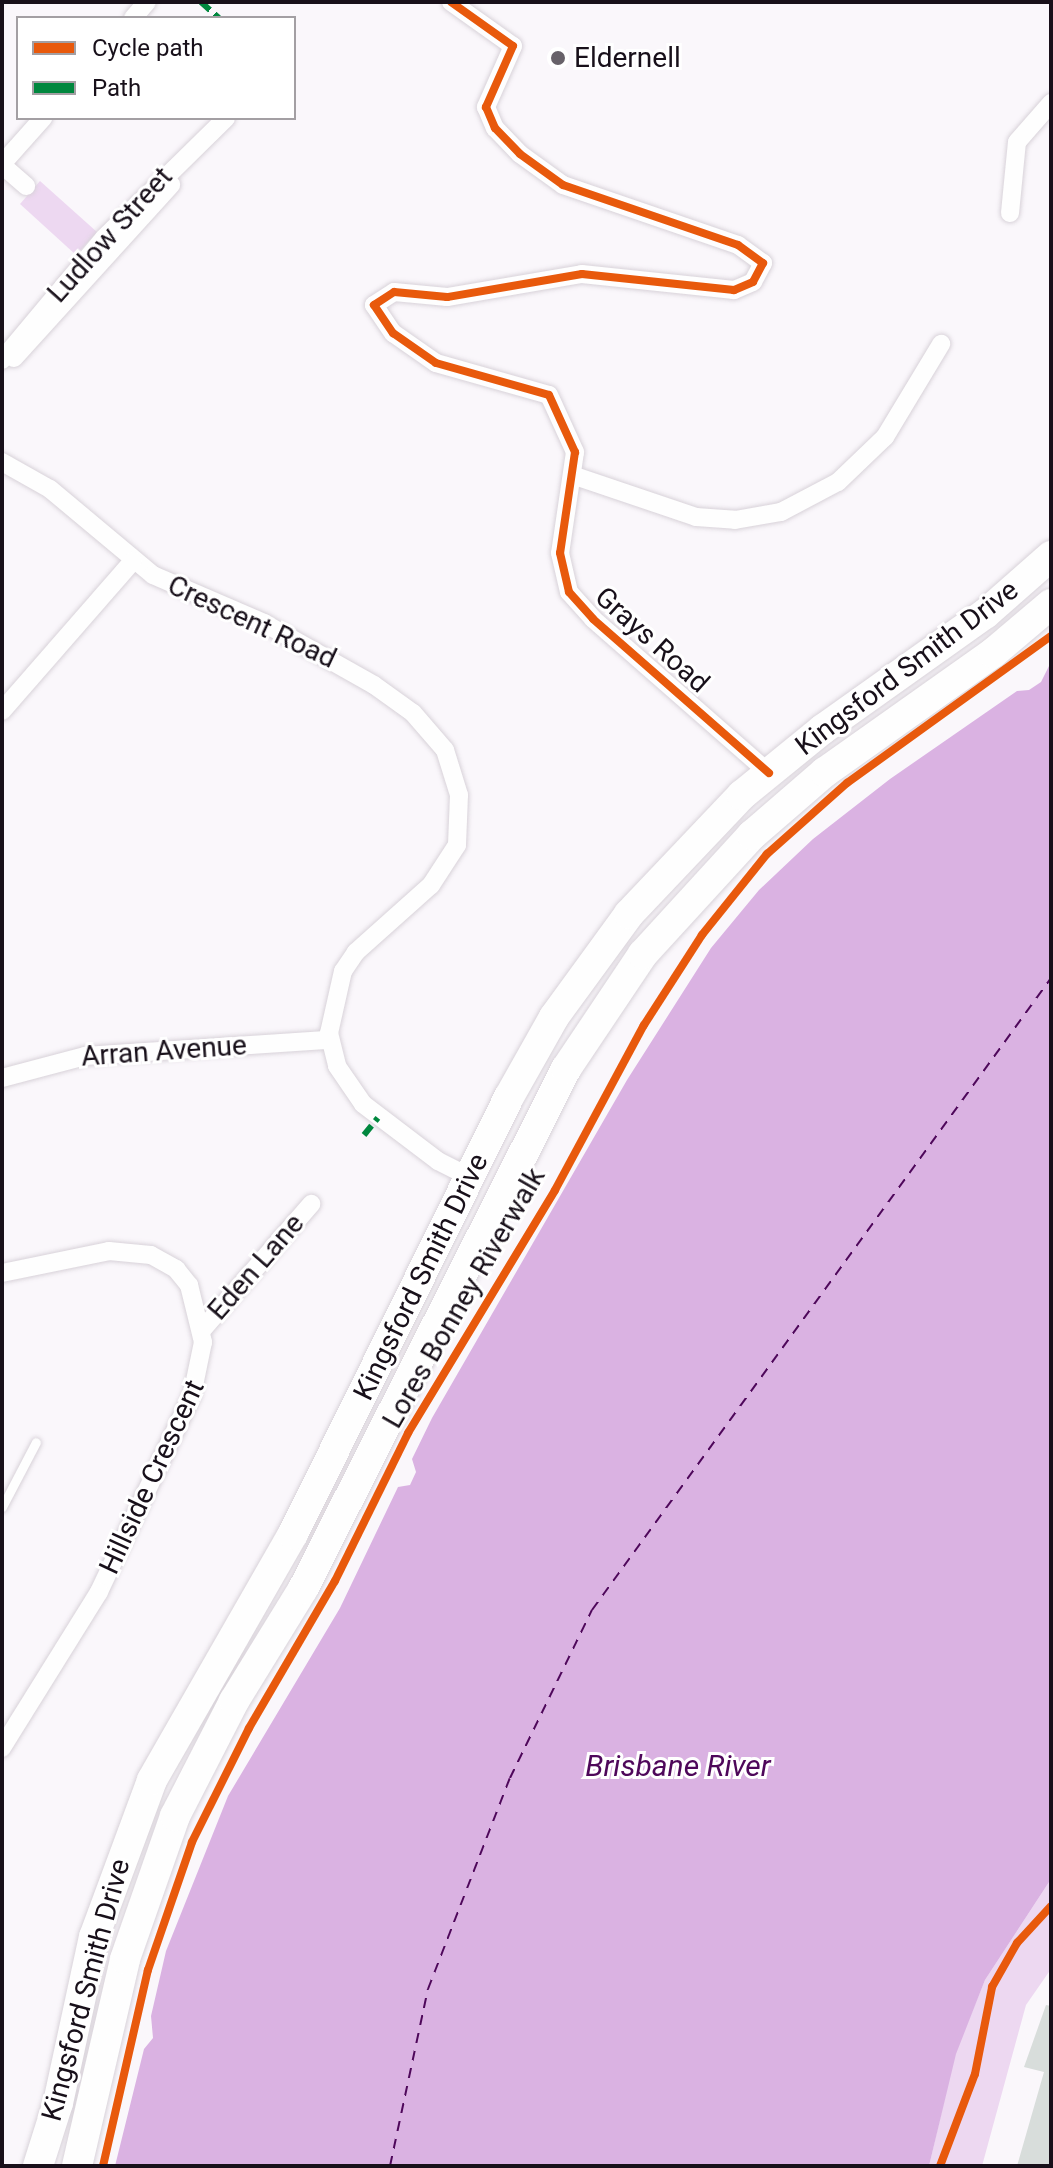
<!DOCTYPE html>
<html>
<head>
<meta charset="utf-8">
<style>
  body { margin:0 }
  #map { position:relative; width:1053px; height:2168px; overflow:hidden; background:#faf7fb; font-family:Roboto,sans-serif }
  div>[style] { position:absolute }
  .green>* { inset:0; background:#edd8f1 }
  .water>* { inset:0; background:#dab2e2 }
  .ferry>* { height:2px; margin-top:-1px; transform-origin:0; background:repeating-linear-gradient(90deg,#4e075a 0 10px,transparent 0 18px) }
  .building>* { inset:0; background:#d8dddb }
  .roads { filter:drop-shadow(0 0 2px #d8d2d9) drop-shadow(0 0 2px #d8d2d9) }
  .service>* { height:9px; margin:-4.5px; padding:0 4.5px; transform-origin:4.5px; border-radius:4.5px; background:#fefefe }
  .minor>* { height:18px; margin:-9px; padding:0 9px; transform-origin:9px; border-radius:9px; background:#fefefe }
  .trunk>* { height:30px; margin:-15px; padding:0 15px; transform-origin:15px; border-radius:15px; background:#fefefe }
  .quiet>* { height:6px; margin-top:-3px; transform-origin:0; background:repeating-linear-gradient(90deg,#00873e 0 12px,transparent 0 18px) }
  .cycleway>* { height:8px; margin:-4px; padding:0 4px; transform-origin:4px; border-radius:4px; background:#e8590c }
  .dots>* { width:22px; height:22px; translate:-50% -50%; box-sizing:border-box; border:4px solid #fff; border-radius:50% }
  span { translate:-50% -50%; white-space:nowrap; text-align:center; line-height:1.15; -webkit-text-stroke:6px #fff; paint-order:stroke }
  .poi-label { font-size:28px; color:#18101a }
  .left { translate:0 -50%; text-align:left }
  .street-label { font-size:28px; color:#18101a }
  .water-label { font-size:30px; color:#4e075a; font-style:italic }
  .frame { position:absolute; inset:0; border:4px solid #18101a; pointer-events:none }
  .legend { position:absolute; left:16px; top:16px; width:280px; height:104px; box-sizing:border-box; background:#fff; border:2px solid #a39fa3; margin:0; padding:10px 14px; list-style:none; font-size:24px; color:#18101a }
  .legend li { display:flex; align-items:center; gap:16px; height:40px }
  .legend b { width:40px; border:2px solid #a39fa3 }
</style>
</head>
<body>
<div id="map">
  <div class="green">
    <div style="clip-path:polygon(40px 181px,97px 232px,76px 255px,20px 204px)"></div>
    <div style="clip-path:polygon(1051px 1879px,1051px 1969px,1026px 2005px,982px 2166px,929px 2166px,955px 2054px,985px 1980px)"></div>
  </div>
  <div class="water">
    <div style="clip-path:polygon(1051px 662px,1051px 1879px,985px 1980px,956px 2054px,929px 2166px,115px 2166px,144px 2049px,153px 2038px,151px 2016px,166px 1951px,228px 1796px,340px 1608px,398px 1487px,410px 1485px,416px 1472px,412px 1459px,432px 1418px,627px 1080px,711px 948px,759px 890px,813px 839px,890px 779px,1017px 691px,1029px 690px,1041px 682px)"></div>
  </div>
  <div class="ferry">
    <div style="left:390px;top:2166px;width:181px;rotate:-77.9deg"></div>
    <div style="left:428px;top:1989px;width:226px;rotate:-68.8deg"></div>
    <div style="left:510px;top:1778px;width:187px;rotate:-64deg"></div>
    <div style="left:592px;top:1610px;width:781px;rotate:-54.01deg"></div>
  </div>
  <div class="building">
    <div style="clip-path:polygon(1046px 2005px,1051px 2006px,1051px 2166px,1017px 2166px,1044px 2072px,1024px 2067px)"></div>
  </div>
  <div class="roads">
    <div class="service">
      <div style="left:2px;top:1507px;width:73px;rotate:-62.4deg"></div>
    </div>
    <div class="minor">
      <div style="left:451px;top:2px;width:76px;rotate:35.4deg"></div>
      <div style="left:513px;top:46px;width:67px;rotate:113.9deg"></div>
      <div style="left:486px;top:107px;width:23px;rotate:67deg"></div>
      <div style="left:495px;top:128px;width:36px;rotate:46deg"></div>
      <div style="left:520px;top:154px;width:53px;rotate:35.8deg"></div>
      <div style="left:563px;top:185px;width:185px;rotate:18.9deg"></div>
      <div style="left:738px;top:245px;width:31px;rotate:36deg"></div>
      <div style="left:763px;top:263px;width:21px;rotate:118deg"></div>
      <div style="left:753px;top:282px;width:21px;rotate:157deg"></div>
      <div style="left:734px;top:290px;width:153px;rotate:-174deg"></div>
      <div style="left:582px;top:274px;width:137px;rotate:170.3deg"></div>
      <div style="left:447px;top:297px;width:53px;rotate:-174.6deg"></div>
      <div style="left:394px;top:292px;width:24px;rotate:147deg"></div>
      <div style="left:374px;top:305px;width:34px;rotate:56deg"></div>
      <div style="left:393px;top:333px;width:52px;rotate:34.9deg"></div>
      <div style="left:436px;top:363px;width:117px;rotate:15.8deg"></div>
      <div style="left:549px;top:395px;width:63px;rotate:65.5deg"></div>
      <div style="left:575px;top:452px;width:102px;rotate:98.4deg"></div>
      <div style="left:560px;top:553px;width:40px;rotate:77deg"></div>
      <div style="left:569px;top:592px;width:36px;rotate:48deg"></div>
      <div style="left:593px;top:619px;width:234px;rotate:41.2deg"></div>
      <div style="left:133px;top:18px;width:21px;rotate:-49deg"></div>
      <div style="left:2px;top:164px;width:62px;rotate:-48.3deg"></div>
      <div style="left:2px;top:165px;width:32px;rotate:41deg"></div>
      <div style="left:1010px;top:213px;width:71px;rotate:-84.4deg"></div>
      <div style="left:1017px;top:142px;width:52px;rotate:-48.9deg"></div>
      <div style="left:14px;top:358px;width:234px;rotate:-47.8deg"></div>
      <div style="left:2px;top:360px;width:159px;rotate:-50.1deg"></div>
      <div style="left:104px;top:238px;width:171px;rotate:-44.5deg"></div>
      <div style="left:2px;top:462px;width:55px;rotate:29.4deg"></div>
      <div style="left:50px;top:489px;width:134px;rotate:39.9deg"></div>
      <div style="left:153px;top:575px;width:121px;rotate:23.4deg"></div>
      <div style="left:264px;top:623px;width:126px;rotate:29.4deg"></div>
      <div style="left:374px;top:685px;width:48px;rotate:35.7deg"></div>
      <div style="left:413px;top:713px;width:49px;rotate:49.1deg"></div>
      <div style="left:445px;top:750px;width:47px;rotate:72.7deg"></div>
      <div style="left:459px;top:795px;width:50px;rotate:92.3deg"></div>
      <div style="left:457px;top:845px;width:48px;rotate:123deg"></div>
      <div style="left:431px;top:885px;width:101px;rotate:138.2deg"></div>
      <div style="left:356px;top:952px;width:23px;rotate:124deg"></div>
      <div style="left:343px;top:971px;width:64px;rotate:102.7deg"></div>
      <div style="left:329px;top:1033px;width:34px;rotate:76deg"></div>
      <div style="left:337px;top:1066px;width:46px;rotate:55.6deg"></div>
      <div style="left:363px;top:1104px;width:94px;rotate:37.2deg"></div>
      <div style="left:438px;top:1161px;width:36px;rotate:27deg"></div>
      <div style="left:575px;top:476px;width:128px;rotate:18.7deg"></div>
      <div style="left:696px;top:517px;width:39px;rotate:4deg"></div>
      <div style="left:735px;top:520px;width:47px;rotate:-9.9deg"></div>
      <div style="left:781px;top:512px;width:64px;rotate:-27.8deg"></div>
      <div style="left:838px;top:482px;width:65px;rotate:-43.8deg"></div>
      <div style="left:885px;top:437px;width:109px;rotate:-58.9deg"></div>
      <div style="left:2px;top:711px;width:199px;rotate:-48.9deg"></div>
      <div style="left:2px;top:1078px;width:86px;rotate:-14.8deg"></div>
      <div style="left:85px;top:1056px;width:245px;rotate:-3.8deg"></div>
      <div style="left:2px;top:1273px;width:109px;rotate:-11.6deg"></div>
      <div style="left:109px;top:1251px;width:42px;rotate:5.4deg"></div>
      <div style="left:151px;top:1255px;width:29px;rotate:29deg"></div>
      <div style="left:176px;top:1269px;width:21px;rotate:51deg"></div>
      <div style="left:189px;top:1285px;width:59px;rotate:76.2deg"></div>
      <div style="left:203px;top:1342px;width:54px;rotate:101.7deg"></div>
      <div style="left:192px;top:1395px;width:218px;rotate:115.3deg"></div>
      <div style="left:99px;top:1592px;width:184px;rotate:121.9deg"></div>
      <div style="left:202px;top:1330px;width:167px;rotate:-49.1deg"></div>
    </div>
    <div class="trunk">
      <div style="left:38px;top:2166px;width:66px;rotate:-72.4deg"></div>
      <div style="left:58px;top:2103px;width:170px;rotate:-77.8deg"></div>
      <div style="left:94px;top:1937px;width:167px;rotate:-69.7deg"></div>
      <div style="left:152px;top:1780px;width:284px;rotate:-60.2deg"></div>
      <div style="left:293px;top:1534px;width:487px;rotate:-63.7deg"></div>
      <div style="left:509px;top:1097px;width:92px;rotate:-60.6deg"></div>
      <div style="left:554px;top:1017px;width:127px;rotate:-53.9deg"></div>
      <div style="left:629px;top:914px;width:164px;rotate:-46.5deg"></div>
      <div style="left:742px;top:795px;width:104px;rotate:-39.2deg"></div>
      <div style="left:823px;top:729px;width:199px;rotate:-35.4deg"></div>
      <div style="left:985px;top:614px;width:88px;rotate:-41.3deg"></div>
      <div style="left:77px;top:2166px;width:212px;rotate:-76.9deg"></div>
      <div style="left:125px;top:1959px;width:151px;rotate:-70.7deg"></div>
      <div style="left:175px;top:1816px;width:129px;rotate:-62.8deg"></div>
      <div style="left:234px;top:1701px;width:132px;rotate:-58.4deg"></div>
      <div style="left:303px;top:1589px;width:583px;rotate:-63.17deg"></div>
      <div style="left:566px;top:1069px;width:138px;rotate:-56.2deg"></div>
      <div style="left:643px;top:954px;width:161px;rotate:-47.5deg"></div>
      <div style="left:752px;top:835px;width:96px;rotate:-40.8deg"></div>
      <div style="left:825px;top:772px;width:206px;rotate:-35.3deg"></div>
      <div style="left:993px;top:653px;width:76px;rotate:-40.2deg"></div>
    </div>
  </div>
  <div class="quiet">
    <div style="left:201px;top:2px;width:24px;rotate:42deg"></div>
    <div style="left:364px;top:1135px;width:22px;rotate:-51deg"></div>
  </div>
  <div class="cycleway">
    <div style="left:451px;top:2px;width:76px;rotate:35.4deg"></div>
    <div style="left:513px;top:46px;width:67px;rotate:113.9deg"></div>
    <div style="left:486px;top:107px;width:23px;rotate:67deg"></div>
    <div style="left:495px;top:128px;width:36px;rotate:46deg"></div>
    <div style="left:520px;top:154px;width:53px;rotate:35.8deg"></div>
    <div style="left:563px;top:185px;width:185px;rotate:18.9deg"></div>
    <div style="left:738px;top:245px;width:31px;rotate:36deg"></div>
    <div style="left:763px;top:263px;width:21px;rotate:118deg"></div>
    <div style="left:753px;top:282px;width:21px;rotate:157deg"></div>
    <div style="left:734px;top:290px;width:153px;rotate:-174deg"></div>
    <div style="left:582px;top:274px;width:137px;rotate:170.3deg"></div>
    <div style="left:447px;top:297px;width:53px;rotate:-174.6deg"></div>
    <div style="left:394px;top:292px;width:24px;rotate:147deg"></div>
    <div style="left:374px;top:305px;width:34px;rotate:56deg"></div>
    <div style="left:393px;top:333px;width:52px;rotate:34.9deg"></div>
    <div style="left:436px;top:363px;width:117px;rotate:15.8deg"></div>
    <div style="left:549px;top:395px;width:63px;rotate:65.5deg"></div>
    <div style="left:575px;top:452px;width:102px;rotate:98.4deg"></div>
    <div style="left:560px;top:553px;width:40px;rotate:77deg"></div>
    <div style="left:569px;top:592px;width:36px;rotate:48deg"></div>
    <div style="left:593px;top:619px;width:234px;rotate:41.2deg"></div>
    <div style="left:103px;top:2166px;width:201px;rotate:-77.1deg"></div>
    <div style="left:148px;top:1970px;width:135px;rotate:-71deg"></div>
    <div style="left:192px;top:1842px;width:127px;rotate:-63.4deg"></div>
    <div style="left:249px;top:1728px;width:170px;rotate:-59.7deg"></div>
    <div style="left:335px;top:1581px;width:165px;rotate:-63.7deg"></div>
    <div style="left:408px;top:1433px;width:284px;rotate:-58.8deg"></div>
    <div style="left:555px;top:1190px;width:187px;rotate:-61.7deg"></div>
    <div style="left:644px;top:1025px;width:107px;rotate:-57.2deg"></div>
    <div style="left:702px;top:935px;width:104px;rotate:-51.3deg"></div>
    <div style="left:767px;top:854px;width:107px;rotate:-41.6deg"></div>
    <div style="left:847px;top:783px;width:251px;rotate:-35.8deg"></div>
    <div style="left:940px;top:2166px;width:98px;rotate:-69.2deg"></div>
    <div style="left:975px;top:2074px;width:89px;rotate:-78.9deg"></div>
    <div style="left:992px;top:1987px;width:51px;rotate:-60.4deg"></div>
    <div style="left:1017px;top:1943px;width:50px;rotate:-47.4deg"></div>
  </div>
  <div class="dots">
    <div style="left:558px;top:58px;background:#676169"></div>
  </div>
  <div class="poi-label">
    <span class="left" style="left:574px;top:58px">Eldernell</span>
  </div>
  <div class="street-label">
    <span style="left:110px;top:235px;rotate:-48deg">Ludlow Street</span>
    <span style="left:252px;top:622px;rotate:25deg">Crescent Road</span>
    <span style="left:652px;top:640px;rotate:42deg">Grays Road</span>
    <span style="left:907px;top:668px;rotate:-37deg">Kingsford Smith Drive</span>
    <span style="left:164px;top:1051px;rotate:-4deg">Arran Avenue</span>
    <span style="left:256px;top:1267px;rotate:-49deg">Eden Lane</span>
    <span style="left:421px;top:1277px;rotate:-64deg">Kingsford Smith Drive</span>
    <span style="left:464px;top:1298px;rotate:-60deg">Lores Bonney Riverwalk</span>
    <span style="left:152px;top:1477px;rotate:-65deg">Hillside Crescent</span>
    <span style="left:86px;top:1990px;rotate:-75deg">Kingsford Smith Drive</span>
  </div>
  <div class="water-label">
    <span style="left:678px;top:1766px">Brisbane River</span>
  </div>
  <div class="frame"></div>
  <ul class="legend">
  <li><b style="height:10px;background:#e8590c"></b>Cycle path</li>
  <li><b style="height:10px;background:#00873e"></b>Path</li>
  </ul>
</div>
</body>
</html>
